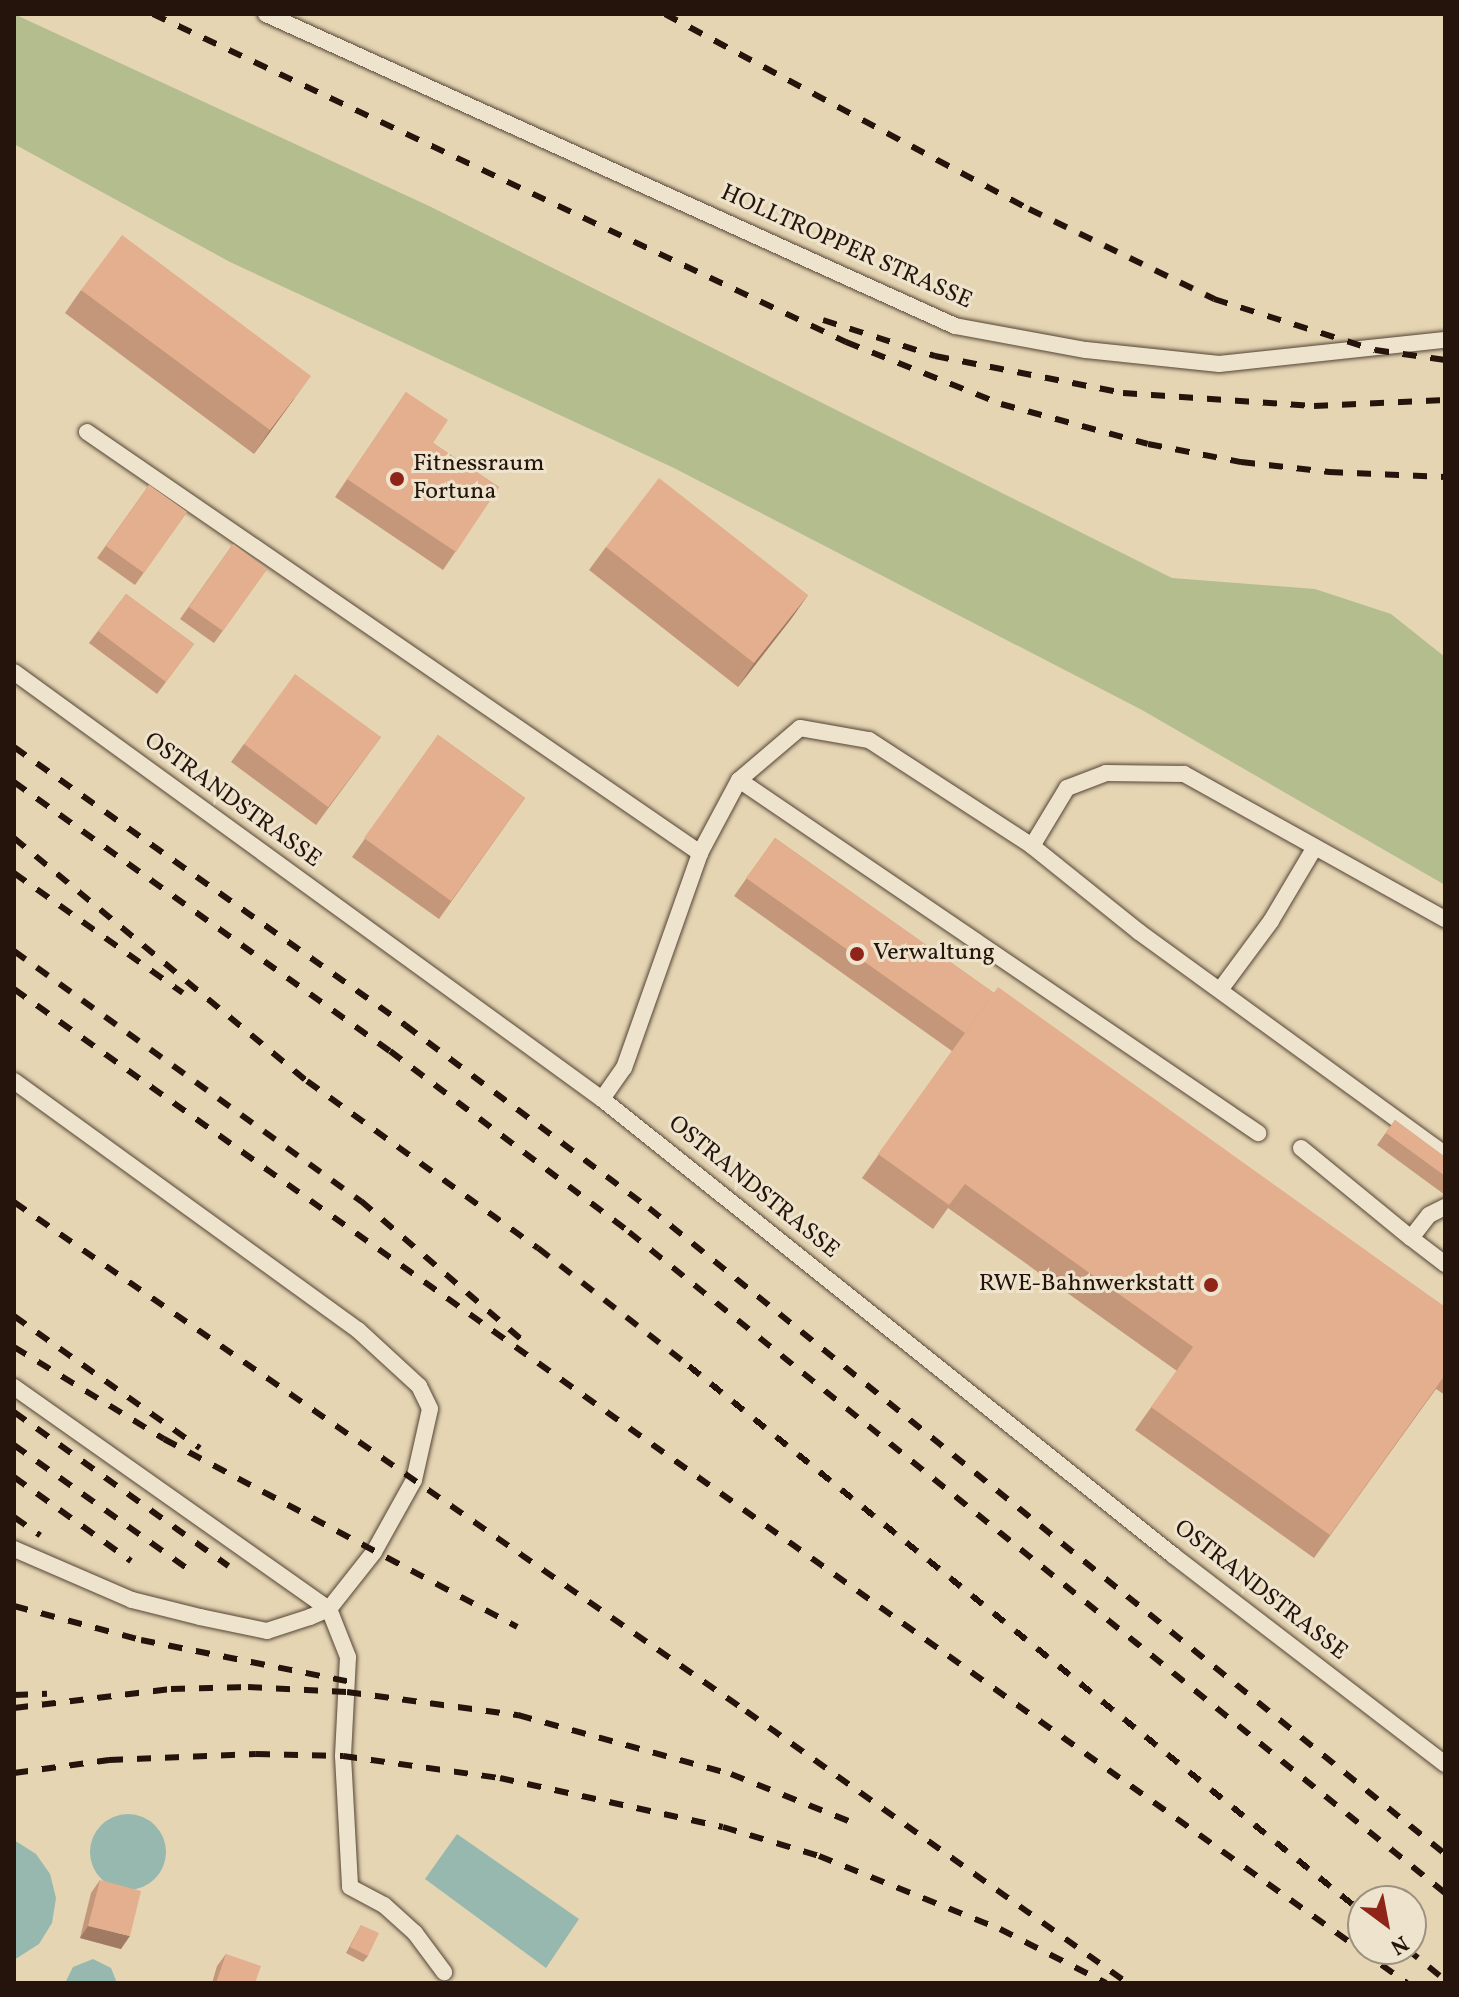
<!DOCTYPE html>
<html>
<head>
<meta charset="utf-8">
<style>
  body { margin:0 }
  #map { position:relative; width:1459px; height:1997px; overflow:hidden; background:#e5d5b3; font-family:Vollkorn,serif }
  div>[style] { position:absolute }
  .green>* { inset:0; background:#b3bd8e }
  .water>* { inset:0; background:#96b8ae }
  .round { border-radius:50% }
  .roads { filter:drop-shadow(0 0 2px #544435) drop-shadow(0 0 2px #544435) }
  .lane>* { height:16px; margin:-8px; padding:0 8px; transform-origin:8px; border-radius:8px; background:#eee4ce }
  .rail>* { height:6px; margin-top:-3px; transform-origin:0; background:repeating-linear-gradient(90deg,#24140b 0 14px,transparent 0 28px) }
  .wall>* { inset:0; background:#c4967a }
  .shaded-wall>* { inset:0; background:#a07a63 }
  .building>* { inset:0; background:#e4af8e }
  .dots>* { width:22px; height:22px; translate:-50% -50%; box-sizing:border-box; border:4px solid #eee4ce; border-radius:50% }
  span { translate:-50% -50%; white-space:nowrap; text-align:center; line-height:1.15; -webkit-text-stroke:6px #eee4ce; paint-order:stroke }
  .street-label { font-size:24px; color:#24140b }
  .poi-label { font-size:24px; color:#24140b }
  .left { translate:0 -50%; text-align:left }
  .right { translate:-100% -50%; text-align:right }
  .frame { position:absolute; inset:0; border:16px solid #24140b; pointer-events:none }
  .north { position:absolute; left:1347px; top:1885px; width:80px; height:80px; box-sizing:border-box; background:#eee4ce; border:2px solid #9d9180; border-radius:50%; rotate:148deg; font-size:22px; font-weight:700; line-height:32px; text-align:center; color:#24140b }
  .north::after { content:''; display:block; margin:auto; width:28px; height:36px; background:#8f2418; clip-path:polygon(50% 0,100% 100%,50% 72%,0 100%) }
</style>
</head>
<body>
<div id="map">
  <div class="green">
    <div style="clip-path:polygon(14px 14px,429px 206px,1172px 578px,1315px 589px,1391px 614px,1445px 657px,1445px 885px,1142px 710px,674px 468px,230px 262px,14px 144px)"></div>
  </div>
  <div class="water">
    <div class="round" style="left:90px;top:1814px;width:76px;height:76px"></div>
    <div style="clip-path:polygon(457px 1834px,579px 1919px,546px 1968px,425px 1879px)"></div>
    <div style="clip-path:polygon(14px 1840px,36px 1854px,50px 1874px,56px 1898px,52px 1923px,39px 1944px,14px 1960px)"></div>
    <div style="clip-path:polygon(93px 1959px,111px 1968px,117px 1983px,65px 1983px,73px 1967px)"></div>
  </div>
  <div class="roads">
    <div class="lane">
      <div style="left:266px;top:14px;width:756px;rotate:24.36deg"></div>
      <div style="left:955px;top:326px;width:133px;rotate:10.4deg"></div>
      <div style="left:1086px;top:350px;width:134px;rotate:6deg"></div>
      <div style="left:1219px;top:364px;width:227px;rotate:-6.1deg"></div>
      <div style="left:87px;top:432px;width:744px;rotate:34.48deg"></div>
      <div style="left:14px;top:672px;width:727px;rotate:35.99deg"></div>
      <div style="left:602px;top:1099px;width:732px;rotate:38.62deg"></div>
      <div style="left:1174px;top:1556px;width:342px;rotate:37.5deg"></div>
      <div style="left:739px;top:780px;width:628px;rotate:34.22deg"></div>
      <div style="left:1032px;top:846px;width:68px;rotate:-58.9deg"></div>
      <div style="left:1067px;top:788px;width:42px;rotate:-21deg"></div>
      <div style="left:1106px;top:773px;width:78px;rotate:0.7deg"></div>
      <div style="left:1184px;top:774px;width:299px;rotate:29.1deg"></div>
      <div style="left:1220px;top:990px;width:86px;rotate:-53.5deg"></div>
      <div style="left:1271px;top:921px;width:86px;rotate:-59.3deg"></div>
      <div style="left:14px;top:1081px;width:425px;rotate:35.9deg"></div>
      <div style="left:358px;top:1330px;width:83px;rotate:42.6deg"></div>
      <div style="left:419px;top:1386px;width:25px;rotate:64deg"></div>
      <div style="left:430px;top:1409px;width:73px;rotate:102.7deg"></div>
      <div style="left:414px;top:1480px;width:82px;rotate:119.1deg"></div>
      <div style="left:374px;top:1552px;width:73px;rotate:128.3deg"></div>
      <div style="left:329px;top:1609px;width:21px;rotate:157deg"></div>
      <div style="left:310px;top:1617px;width:45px;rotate:162deg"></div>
      <div style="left:267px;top:1631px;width:68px;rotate:-168.2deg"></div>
      <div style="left:200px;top:1617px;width:70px;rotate:-166deg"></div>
      <div style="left:132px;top:1600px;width:129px;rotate:-156.6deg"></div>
      <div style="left:602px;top:1099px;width:38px;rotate:-55deg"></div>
      <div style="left:624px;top:1068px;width:228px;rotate:-70.5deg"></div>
      <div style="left:700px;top:853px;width:83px;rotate:-61.9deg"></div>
      <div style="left:739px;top:780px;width:80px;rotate:-40.4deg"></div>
      <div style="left:800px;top:728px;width:70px;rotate:9.9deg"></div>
      <div style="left:869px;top:740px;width:194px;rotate:33deg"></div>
      <div style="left:1032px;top:846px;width:137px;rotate:38.8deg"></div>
      <div style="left:1139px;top:932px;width:378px;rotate:36deg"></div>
      <div style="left:1301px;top:1148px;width:142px;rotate:39.3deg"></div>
      <div style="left:1411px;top:1238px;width:29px;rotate:-52deg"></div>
      <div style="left:1429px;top:1215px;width:18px;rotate:-27deg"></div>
      <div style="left:1411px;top:1238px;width:43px;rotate:37.4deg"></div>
      <div style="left:14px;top:1387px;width:385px;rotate:35.2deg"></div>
      <div style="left:329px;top:1609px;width:52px;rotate:68.4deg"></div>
      <div style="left:348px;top:1657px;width:99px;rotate:92.9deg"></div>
      <div style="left:343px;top:1756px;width:131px;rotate:86.9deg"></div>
      <div style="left:350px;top:1887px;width:38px;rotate:28deg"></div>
      <div style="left:384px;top:1905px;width:42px;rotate:42.1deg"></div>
      <div style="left:415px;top:1933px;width:49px;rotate:53.4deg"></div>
    </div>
  </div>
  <div class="rail">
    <div style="left:153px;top:14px;width:767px;rotate:25.33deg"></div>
    <div style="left:846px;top:342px;width:167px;rotate:21.8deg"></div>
    <div style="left:1001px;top:404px;width:152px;rotate:15.2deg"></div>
    <div style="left:1148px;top:444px;width:95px;rotate:11deg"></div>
    <div style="left:1241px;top:462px;width:89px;rotate:6.5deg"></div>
    <div style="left:1329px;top:472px;width:116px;rotate:2.5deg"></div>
    <div style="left:665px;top:14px;width:413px;rotate:28.2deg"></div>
    <div style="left:1029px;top:209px;width:206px;rotate:25.9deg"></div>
    <div style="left:1214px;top:299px;width:169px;rotate:17.6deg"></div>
    <div style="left:1375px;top:350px;width:71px;rotate:8.1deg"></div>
    <div style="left:823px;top:320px;width:118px;rotate:17.8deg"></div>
    <div style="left:935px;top:356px;width:192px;rotate:11.1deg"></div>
    <div style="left:1123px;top:393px;width:191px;rotate:3.9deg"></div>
    <div style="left:1314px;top:406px;width:131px;rotate:-2.6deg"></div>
    <div style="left:14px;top:747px;width:480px;rotate:35.4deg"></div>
    <div style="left:405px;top:1025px;width:305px;rotate:36.9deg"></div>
    <div style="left:649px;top:1208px;width:1025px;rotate:39.06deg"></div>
    <div style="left:14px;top:782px;width:462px;rotate:35.6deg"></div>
    <div style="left:390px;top:1051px;width:300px;rotate:37.1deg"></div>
    <div style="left:629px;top:1232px;width:1050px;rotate:39.01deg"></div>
    <div style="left:14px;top:838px;width:381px;rotate:39.7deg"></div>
    <div style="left:307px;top:1081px;width:285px;rotate:35.9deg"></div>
    <div style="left:538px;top:1248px;width:192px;rotate:38deg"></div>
    <div style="left:689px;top:1366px;width:868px;rotate:39.06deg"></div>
    <div style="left:14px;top:873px;width:207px;rotate:35.4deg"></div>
    <div style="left:14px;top:951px;width:428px;rotate:35.8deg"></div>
    <div style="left:361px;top:1201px;width:213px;rotate:40.8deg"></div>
    <div style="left:14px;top:989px;width:1711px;rotate:35.51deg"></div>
    <div style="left:14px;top:1202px;width:892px;rotate:34.81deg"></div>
    <div style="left:746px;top:1711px;width:468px;rotate:35.5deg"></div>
    <div style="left:14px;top:1316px;width:228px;rotate:35.4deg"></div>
    <div style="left:14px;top:1347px;width:176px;rotate:31.5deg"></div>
    <div style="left:164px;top:1439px;width:400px;rotate:28deg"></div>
    <div style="left:14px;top:1412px;width:264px;rotate:35.7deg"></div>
    <div style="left:14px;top:1445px;width:222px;rotate:35.5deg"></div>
    <div style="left:14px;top:1477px;width:144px;rotate:35.7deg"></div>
    <div style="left:14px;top:1517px;width:32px;rotate:35deg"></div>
    <div style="left:14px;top:1606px;width:131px;rotate:15deg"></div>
    <div style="left:141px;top:1640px;width:220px;rotate:11.3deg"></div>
    <div style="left:14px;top:1695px;width:33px;rotate:-2deg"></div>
    <div style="left:14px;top:1708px;width:158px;rotate:-6.9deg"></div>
    <div style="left:171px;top:1689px;width:77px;rotate:-1.5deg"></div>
    <div style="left:248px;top:1687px;width:99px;rotate:2.9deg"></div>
    <div style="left:347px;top:1692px;width:173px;rotate:7.7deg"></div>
    <div style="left:518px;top:1715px;width:221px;rotate:15.5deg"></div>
    <div style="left:731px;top:1774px;width:135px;rotate:21.8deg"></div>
    <div style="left:14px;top:1773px;width:96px;rotate:-7.8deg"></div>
    <div style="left:109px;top:1760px;width:147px;rotate:-2.3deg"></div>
    <div style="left:256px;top:1754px;width:87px;rotate:1.3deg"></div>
    <div style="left:343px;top:1756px;width:159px;rotate:8deg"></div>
    <div style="left:500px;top:1778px;width:228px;rotate:12.4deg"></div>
    <div style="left:723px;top:1827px;width:100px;rotate:16.8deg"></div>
    <div style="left:819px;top:1856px;width:195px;rotate:22deg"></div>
    <div style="left:1000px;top:1929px;width:119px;rotate:27deg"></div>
    <div style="left:1407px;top:1949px;width:49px;rotate:39.2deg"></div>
  </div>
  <div class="wall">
    <div style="clip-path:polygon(81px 290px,294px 399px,254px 454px,65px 313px)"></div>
    <div style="clip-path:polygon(406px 392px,433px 443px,499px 487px,443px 570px,335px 497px)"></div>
    <div style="clip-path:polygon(149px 485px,187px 512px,135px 585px,97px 558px)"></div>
    <div style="clip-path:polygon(233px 544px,267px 569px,214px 643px,180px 619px)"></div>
    <div style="clip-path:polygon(606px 547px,808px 595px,791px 619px,738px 687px,589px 570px)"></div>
    <div style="clip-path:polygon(126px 594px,194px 644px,157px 694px,89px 643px)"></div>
    <div style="clip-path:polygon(438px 735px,525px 798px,439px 919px,352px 857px)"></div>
    <div style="clip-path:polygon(381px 737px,316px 825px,231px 762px,244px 744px)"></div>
    <div style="clip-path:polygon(775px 838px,994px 993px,1445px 1307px,1445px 1395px,1436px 1389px,1314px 1558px,1135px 1430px,1177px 1371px,948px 1208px,933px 1229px,862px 1178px,952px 1051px,734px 896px)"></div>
    <div style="clip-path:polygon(1395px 1120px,1445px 1157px,1445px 1195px,1377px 1145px)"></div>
    <div style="clip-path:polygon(100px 1880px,121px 1949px,80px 1938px,91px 1893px)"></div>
    <div style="clip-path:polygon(361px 1925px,368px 1956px,363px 1962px,346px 1953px)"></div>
    <div style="clip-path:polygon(226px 1954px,255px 1983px,212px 1983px,217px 1966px)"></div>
  </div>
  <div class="shaded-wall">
    <div style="clip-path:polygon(311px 376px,294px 399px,254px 454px,270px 430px)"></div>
    <div style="clip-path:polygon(808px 595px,791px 619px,738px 687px,754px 663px)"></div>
    <div style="clip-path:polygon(88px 1926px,130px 1936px,121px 1949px,80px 1938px)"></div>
  </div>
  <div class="building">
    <div style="clip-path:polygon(122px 235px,311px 376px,270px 430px,81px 290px)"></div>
    <div style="clip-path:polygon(406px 392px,448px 420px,433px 443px,499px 487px,456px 552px,347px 479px)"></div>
    <div style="clip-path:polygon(659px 478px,808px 595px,754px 663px,606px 547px)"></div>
    <div style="clip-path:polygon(149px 485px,187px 512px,144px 573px,106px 546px)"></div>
    <div style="clip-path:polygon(233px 544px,267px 569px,223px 631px,189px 607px)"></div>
    <div style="clip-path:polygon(126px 594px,194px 644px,166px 682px,98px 631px)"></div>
    <div style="clip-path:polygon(295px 674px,381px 737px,328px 807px,244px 744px)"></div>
    <div style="clip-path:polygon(438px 735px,525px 798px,451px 901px,364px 838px)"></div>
    <div style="clip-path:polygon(775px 838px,994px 993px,965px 1033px,746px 878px)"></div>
    <div style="clip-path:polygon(998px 987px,1445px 1307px,1445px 1375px,1330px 1535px,1151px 1407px,1193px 1347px,965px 1184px,949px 1205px,878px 1154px)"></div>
    <div style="clip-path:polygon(1395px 1120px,1445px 1157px,1445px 1176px,1386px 1133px)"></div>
    <div style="clip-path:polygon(100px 1880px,141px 1891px,130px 1936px,88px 1926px)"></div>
    <div style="clip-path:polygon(361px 1925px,379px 1933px,368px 1956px,350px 1947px)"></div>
    <div style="clip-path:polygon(226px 1954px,261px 1966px,255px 1983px,216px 1983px)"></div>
  </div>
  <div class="dots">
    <div style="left:397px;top:479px;background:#8f2418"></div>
    <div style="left:857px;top:954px;background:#8f2418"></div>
    <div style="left:1211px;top:1285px;background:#8f2418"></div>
  </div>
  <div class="street-label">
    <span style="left:846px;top:248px;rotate:24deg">HOLLTROPPER STRASSE</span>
    <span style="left:232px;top:801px;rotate:36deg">OSTRANDSTRASSE</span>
    <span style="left:753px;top:1188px;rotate:39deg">OSTRANDSTRASSE</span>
    <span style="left:1260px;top:1591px;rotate:38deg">OSTRANDSTRASSE</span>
  </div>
  <div class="poi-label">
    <span class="left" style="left:413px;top:479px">Fitnessraum<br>Fortuna</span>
    <span class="left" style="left:873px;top:954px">Verwaltung</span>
    <span class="right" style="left:1195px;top:1285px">RWE-Bahnwerkstatt</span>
  </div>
  <div class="frame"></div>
  <div class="north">N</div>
</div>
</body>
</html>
